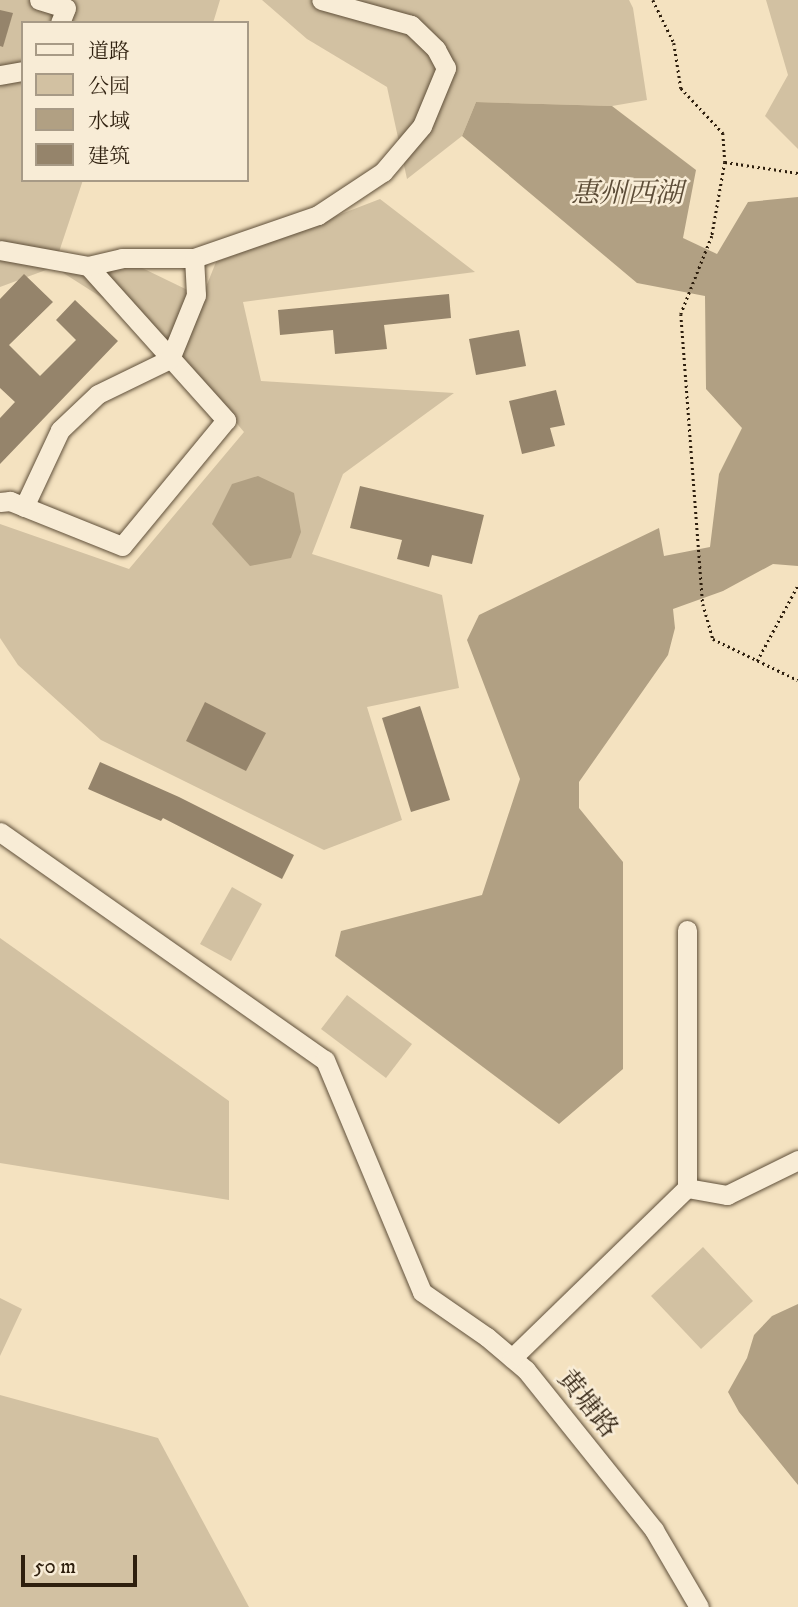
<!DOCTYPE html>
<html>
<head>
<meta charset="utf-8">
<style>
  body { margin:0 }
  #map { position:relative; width:798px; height:1607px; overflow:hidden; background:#f4e2c0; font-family:"IM FELL DW Pica","Noto Serif SC",serif }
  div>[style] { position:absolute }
  .green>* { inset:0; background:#d2c1a2 }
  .water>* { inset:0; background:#b1a083 }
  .building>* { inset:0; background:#95846b }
  .path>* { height:2.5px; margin-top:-1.25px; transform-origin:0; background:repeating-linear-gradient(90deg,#2e1f0e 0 2px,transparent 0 5.5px) }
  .roads { filter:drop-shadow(0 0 2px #60503a) drop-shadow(0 0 2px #60503a) }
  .minor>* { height:19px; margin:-9.5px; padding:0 9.5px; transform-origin:9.5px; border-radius:9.5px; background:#f8ecd6 }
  span { translate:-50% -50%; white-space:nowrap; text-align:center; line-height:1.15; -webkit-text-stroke:5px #f8ecd6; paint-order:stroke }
  .street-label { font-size:26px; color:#2e1f0e }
  .water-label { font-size:28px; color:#5c4c37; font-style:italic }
  .legend { position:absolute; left:21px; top:21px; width:228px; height:161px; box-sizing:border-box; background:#f8ecd6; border:2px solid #a79a86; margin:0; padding:9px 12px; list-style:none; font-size:21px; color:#2e1f0e }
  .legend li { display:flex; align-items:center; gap:14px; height:35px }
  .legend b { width:35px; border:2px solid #a79a86 }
  .scale { position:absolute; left:21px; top:1555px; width:116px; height:32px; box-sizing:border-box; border:4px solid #2e1f0e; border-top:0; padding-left:9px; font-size:21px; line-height:24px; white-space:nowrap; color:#2e1f0e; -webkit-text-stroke:5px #f8ecd6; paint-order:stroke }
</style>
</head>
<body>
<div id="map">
  <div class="green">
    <div style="clip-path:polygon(0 0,220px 0,213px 23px,23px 23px,23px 180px,83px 180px,54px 267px,138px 266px,202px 297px,216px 262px,380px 199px,475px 272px,243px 302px,261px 381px,454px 393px,343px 474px,312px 554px,442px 595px,459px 688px,367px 707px,402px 820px,324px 850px,101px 740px,18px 665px,0 638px,0 524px,129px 569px,244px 432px,165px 338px,54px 267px,0 287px)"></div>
    <div style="clip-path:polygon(262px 0,629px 0,633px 8px,647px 100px,612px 106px,476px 102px,462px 136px,407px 179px,387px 87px,307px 39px)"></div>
    <div style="clip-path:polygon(766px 0,798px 0,798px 149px,765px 116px,788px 75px)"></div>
    <div style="clip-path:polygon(232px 887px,262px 904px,231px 961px,200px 944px)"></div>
    <div style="clip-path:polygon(0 938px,229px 1101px,229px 1200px,0 1163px)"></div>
    <div style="clip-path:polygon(347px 995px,412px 1044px,386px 1078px,321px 1029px)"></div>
    <div style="clip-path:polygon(703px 1247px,753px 1301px,701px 1349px,651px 1296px)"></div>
    <div style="clip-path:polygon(0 1298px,22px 1309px,0 1356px)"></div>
    <div style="clip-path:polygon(0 1395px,158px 1438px,249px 1607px,0 1607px)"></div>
  </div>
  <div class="water">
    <div style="clip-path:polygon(476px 102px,612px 106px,696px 170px,683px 238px,717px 254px,748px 202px,798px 197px,798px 566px,773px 564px,723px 591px,673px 609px,675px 628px,668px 655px,579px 782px,579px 808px,623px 862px,623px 1069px,559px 1124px,335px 956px,341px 931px,482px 895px,520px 779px,467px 640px,479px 615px,659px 528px,664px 556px,710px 547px,719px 474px,742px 428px,706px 389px,705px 296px,637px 283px,462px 136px)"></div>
    <div style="clip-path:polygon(258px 476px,294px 493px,301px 532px,291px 558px,250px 566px,212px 524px,232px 484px)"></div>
    <div style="clip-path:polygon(798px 1304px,798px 1485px,739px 1412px,728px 1392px,747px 1358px,754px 1335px,772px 1316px)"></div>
  </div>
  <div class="building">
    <div style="clip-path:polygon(0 10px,13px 13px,3px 47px,0 46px)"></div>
    <div style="clip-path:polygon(24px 274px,53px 302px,9px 345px,40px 376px,76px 340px,56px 320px,75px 300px,118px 341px,0 464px,0 418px,15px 402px,0 388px,0 299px)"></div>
    <div style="clip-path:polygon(449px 294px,451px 318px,384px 325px,387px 349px,335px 354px,333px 330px,280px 335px,278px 310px)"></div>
    <div style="clip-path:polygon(519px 330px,526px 366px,476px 375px,469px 339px)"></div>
    <div style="clip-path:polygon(556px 390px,565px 425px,550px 428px,555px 446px,522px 454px,509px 401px)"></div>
    <div style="clip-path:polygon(360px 486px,484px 515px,472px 564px,432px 555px,429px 567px,397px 559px,402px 540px,350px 528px)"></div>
    <div style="clip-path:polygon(205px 702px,266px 733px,246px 771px,186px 741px)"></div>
    <div style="clip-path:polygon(420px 706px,450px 800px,411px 812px,382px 718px)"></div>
    <div style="clip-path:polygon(100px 762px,179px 797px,294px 855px,282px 879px,163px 818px,161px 821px,88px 789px)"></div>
  </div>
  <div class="path">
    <div style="left:653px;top:0;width:48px;rotate:64deg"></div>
    <div style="left:674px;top:43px;width:46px;rotate:81.2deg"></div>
    <div style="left:681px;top:88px;width:62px;rotate:47deg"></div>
    <div style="left:723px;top:133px;width:29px;rotate:86deg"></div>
    <div style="left:725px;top:162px;width:75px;rotate:100deg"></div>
    <div style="left:712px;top:236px;width:84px;rotate:111.7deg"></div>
    <div style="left:681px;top:314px;width:291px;rotate:85.7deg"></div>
    <div style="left:703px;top:604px;width:36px;rotate:74deg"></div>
    <div style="left:713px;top:639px;width:94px;rotate:25.8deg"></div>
    <div style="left:725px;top:162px;width:74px;rotate:8.6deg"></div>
    <div style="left:757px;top:661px;width:86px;rotate:-61.7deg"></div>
  </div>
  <div class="roads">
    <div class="minor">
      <div style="left:39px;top:0;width:28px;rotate:17deg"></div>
      <div style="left:66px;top:8px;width:16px;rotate:112deg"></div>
      <div style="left:0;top:75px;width:23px;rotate:-10deg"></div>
      <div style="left:0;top:250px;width:89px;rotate:10.3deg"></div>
      <div style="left:88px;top:266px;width:207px;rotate:48.1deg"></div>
      <div style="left:226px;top:420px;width:163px;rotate:129.5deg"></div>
      <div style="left:122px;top:546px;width:121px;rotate:-158.1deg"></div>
      <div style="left:10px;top:501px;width:10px;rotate:174deg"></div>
      <div style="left:88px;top:266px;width:35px;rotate:-13deg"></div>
      <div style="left:122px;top:258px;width:72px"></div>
      <div style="left:194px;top:258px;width:131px;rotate:-19.1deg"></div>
      <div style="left:318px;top:215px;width:78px;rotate:-33.5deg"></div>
      <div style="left:383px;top:172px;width:60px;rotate:-49.7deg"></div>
      <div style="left:422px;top:126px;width:63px;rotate:-67.5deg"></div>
      <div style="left:446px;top:68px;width:21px;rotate:-118deg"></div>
      <div style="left:436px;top:49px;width:35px;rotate:-136deg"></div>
      <div style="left:411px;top:25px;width:93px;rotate:-164.5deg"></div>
      <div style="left:24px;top:507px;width:85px;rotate:-64.9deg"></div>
      <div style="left:60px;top:430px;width:52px;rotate:-43.5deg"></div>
      <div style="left:98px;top:394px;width:80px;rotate:-25.9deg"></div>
      <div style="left:170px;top:359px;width:69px;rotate:-67.9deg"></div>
      <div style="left:196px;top:295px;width:37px;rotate:-93deg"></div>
      <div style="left:0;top:832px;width:397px;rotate:35.1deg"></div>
      <div style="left:325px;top:1060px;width:251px;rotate:67.3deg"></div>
      <div style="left:422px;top:1292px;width:79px;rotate:34.7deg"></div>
      <div style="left:487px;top:1337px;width:51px;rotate:40.2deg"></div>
      <div style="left:526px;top:1370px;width:205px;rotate:51.3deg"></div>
      <div style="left:654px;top:1530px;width:89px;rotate:59.7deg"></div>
      <div style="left:687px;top:1188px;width:41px;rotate:9.9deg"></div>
      <div style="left:727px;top:1195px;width:79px;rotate:-26.2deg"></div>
      <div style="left:512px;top:1358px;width:244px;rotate:-44.2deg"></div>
      <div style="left:687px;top:1188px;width:258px;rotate:-90deg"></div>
    </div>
  </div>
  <div class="street-label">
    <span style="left:587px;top:1404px;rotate:51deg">黄塘路</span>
  </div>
  <div class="water-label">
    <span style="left:627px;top:194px">惠州西湖</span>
  </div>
  <ul class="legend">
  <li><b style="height:9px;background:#f8ecd6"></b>道路</li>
  <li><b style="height:19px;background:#d2c1a2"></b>公园</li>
  <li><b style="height:19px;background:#b1a083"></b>水域</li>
  <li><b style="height:19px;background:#95846b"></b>建筑</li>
  </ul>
  <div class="scale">50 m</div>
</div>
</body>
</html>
